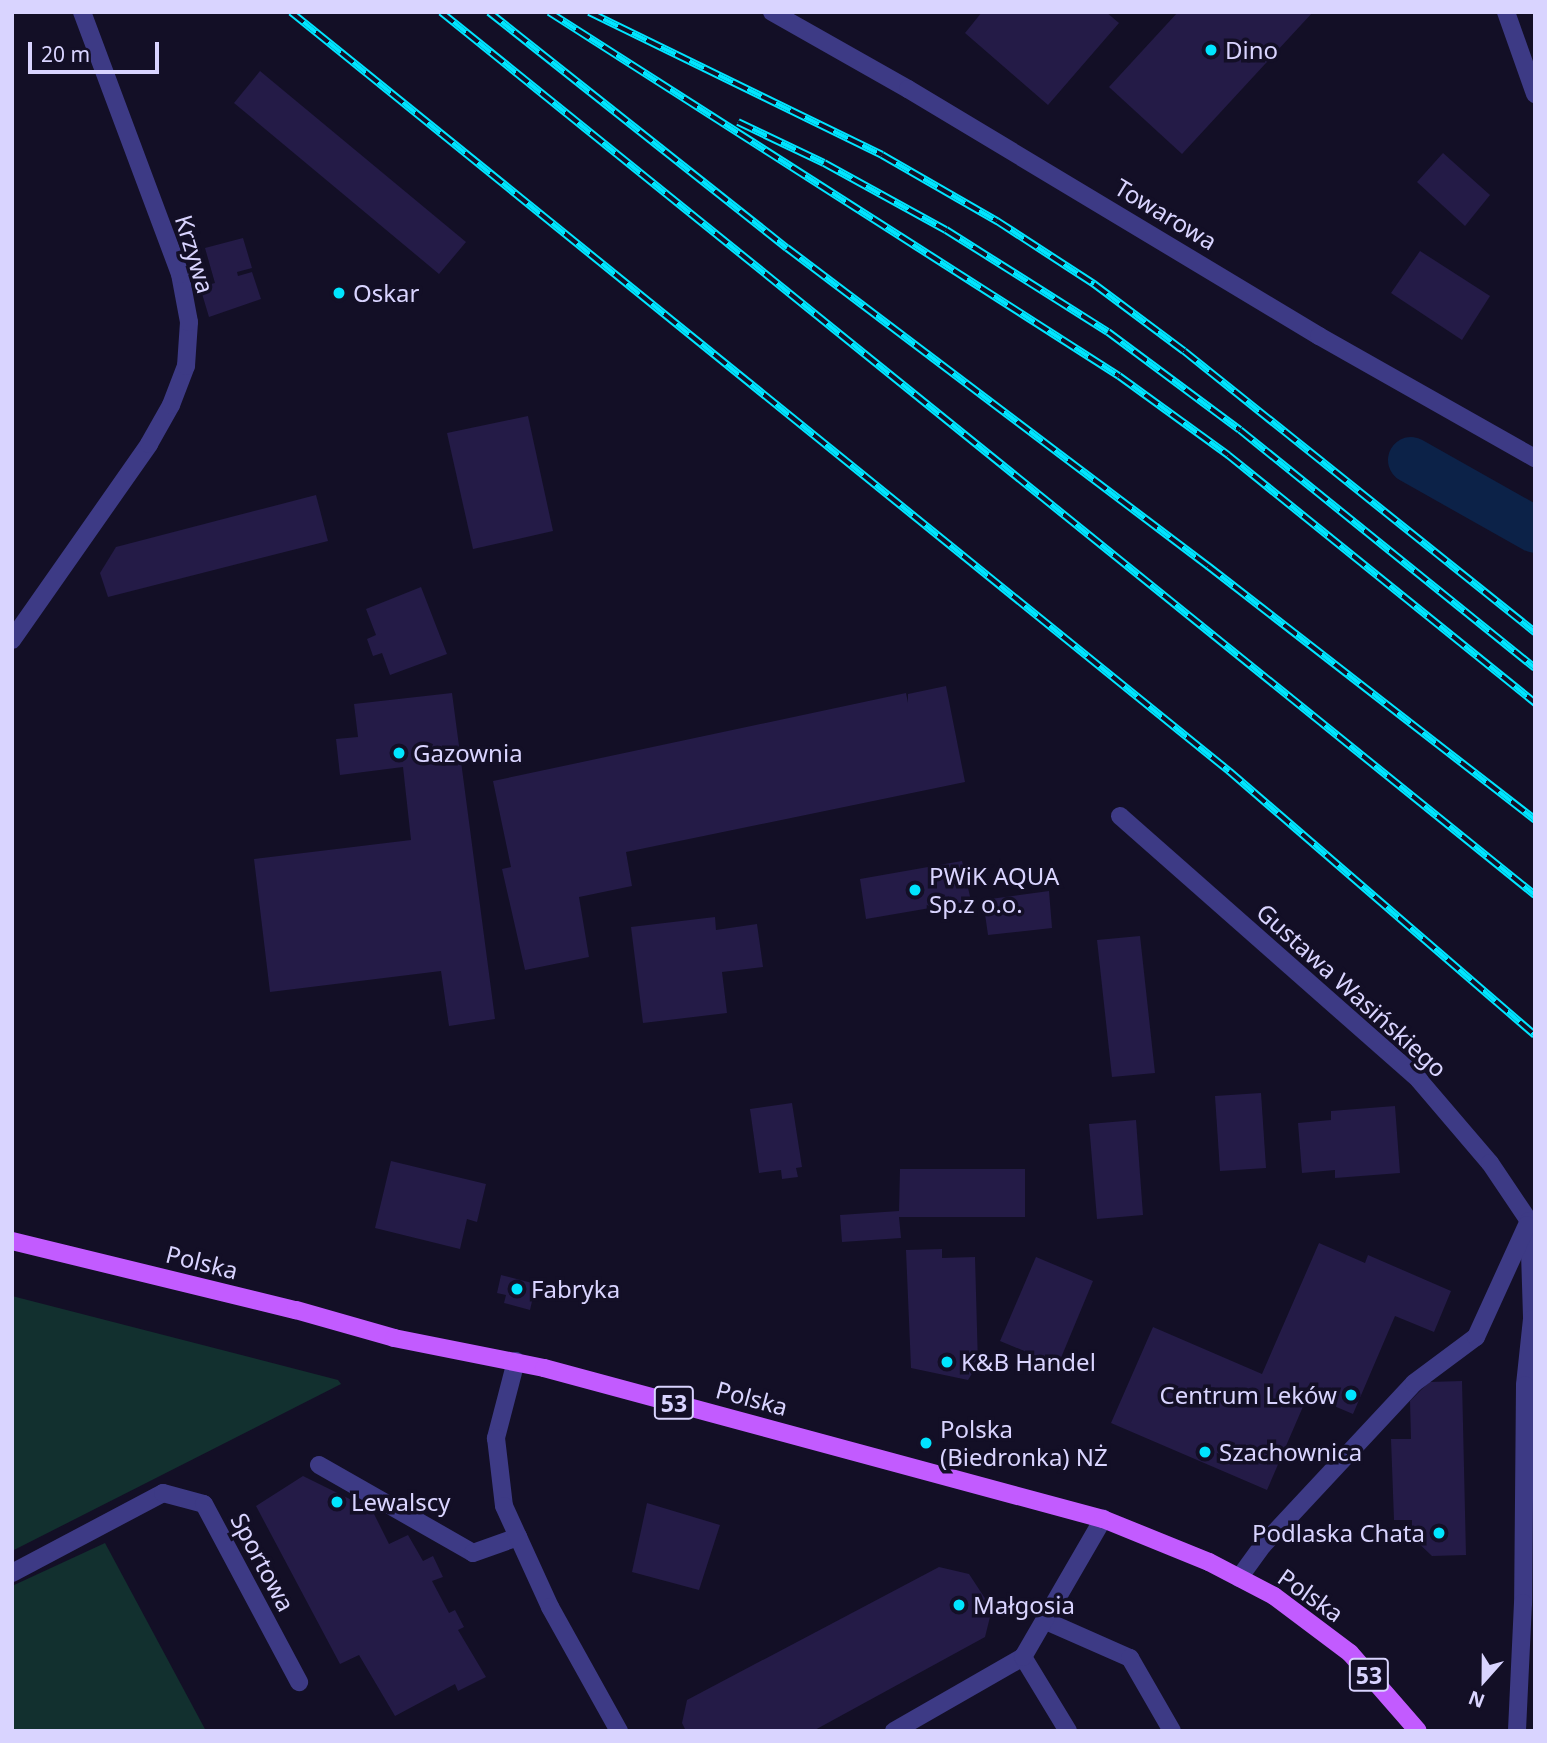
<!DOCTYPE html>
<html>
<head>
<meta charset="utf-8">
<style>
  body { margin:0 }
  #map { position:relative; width:1547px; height:1743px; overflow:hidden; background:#130f26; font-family:"Noto Sans",sans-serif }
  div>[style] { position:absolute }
  .green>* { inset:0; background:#12302f }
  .canal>* { height:46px; margin:-23px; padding:0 23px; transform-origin:23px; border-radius:23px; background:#0c2248 }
  .building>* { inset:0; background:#241b47 }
  .service>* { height:18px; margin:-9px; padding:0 9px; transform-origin:9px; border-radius:9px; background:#3d3a85 }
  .minor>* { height:18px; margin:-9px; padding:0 9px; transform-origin:9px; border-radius:9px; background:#3d3a85 }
  .tertiary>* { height:18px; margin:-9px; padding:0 9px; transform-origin:9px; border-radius:9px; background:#3d3a85 }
  .primary>* { height:18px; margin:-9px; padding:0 9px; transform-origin:9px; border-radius:9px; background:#c25bff }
  .rail>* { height:8px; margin-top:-4px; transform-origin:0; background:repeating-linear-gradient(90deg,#130f26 0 16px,#00e5ff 0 32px); box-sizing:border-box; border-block:2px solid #00e5ff }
  .dots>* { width:19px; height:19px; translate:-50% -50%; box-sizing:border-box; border:4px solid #130f26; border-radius:50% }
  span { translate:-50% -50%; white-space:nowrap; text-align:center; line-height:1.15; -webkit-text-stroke:7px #130f26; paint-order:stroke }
  .shield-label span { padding:2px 5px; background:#130f26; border:2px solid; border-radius:5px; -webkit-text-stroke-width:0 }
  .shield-label { font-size:23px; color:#d9d4ff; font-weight:700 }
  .poi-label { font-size:24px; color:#d9d4ff }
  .left { translate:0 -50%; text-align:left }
  .right { translate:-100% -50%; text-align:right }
  .street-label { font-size:24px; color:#d9d4ff }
  .frame { position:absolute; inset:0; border:14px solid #d9d4ff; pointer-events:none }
  .north { position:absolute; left:1449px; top:1645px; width:70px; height:70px; -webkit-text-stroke:5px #130f26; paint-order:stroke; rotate:201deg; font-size:19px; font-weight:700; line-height:28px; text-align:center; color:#d9d4ff }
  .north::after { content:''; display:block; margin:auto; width:24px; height:32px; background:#d9d4ff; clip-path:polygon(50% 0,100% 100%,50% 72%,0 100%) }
  .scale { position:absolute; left:28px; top:42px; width:131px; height:32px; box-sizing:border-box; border:4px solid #d9d4ff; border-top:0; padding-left:9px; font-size:21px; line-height:24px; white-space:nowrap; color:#d9d4ff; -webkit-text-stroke:5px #130f26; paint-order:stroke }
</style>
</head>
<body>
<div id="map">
  <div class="green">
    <div style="clip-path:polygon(12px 1296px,338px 1380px,341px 1384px,12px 1551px)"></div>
    <div style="clip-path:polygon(105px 1543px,206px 1731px,12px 1731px,12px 1586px)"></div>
  </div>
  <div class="canal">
    <div style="left:1411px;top:460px;width:142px;rotate:29.4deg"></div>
  </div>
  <div class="building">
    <div style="clip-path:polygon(982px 12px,1106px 12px,1119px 23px,1048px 105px,965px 33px)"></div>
    <div style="clip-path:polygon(1178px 12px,1313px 12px,1182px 154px,1109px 87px)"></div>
    <div style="clip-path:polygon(260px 71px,466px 242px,439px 274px,234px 103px)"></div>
    <div style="clip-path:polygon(1443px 153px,1490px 195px,1465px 226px,1417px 182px)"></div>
    <div style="clip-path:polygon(243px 238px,252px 268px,237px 272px,238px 276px,252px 272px,261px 299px,209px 317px,200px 287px,215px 283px,205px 248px)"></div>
    <div style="clip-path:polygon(1420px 251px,1490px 296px,1462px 340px,1391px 293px)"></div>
    <div style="clip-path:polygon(528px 416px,553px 531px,473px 549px,447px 433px)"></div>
    <div style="clip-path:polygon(316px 495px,328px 541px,108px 597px,100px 573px,116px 547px)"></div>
    <div style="clip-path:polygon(421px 587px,447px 654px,390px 675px,382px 653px,373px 656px,367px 639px,376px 635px,366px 609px)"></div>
    <div style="clip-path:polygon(946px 686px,965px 782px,626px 852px,632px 886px,579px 897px,589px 957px,525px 970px,502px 869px,511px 867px,493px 781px,906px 693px,908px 703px,908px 694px)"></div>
    <div style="clip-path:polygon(452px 693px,495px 1019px,449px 1026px,441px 971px,270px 992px,254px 859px,411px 840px,403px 767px,340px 775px,336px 739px,358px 737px,354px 704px)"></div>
    <div style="clip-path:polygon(962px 861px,971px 901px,866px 919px,860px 879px)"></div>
    <div style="clip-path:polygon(1049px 891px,1052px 928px,988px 935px,983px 900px)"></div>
    <div style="clip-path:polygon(715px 917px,716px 930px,757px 924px,763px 967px,722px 972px,727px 1013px,643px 1023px,631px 927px)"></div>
    <div style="clip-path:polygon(1140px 936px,1155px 1073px,1112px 1077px,1097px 940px)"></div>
    <div style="clip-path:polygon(1261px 1093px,1266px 1168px,1220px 1171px,1215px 1096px)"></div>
    <div style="clip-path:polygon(792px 1103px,802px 1167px,796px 1168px,798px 1177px,782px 1179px,781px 1170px,759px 1173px,750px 1109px)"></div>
    <div style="clip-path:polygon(1395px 1106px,1400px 1173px,1335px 1178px,1335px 1170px,1302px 1173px,1298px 1123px,1331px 1120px,1331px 1111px)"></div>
    <div style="clip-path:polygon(1136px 1120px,1143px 1215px,1097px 1219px,1089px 1124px)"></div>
    <div style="clip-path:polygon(391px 1161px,486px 1184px,477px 1222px,467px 1219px,460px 1249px,375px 1228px)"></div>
    <div style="clip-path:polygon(900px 1169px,1025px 1169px,1025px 1217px,899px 1217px,901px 1238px,842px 1242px,840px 1215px,899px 1211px)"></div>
    <div style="clip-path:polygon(1319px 1243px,1365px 1263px,1368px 1255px,1451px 1291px,1434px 1332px,1395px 1316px,1353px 1414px,1308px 1395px,1267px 1490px,1111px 1423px,1153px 1327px,1262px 1374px)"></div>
    <div style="clip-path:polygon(942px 1249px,942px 1258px,975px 1257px,978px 1364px,968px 1380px,911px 1368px,906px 1250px)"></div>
    <div style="clip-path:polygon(1036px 1257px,1093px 1281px,1058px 1365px,1000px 1341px)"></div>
    <div style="clip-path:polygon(501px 1275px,536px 1284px,530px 1310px,504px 1303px,506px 1295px,497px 1293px)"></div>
    <div style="clip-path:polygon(1462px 1381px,1466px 1555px,1432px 1556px,1412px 1537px,1412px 1520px,1394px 1520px,1391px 1439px,1411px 1439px,1410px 1401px,1429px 1382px)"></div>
    <div style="clip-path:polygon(303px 1476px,372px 1510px,389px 1544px,408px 1535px,423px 1561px,433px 1556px,443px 1577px,432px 1581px,449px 1613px,455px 1610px,464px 1627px,458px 1630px,486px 1677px,458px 1691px,455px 1684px,395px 1716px,359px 1655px,340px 1664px,256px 1506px)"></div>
    <div style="clip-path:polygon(647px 1503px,720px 1525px,699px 1590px,632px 1572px)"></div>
    <div style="clip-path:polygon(939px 1567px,969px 1574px,992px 1609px,985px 1637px,813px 1731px,686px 1731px,682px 1723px,687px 1700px)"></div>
  </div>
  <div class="service">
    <div style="left:319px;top:1465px;width:177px;rotate:29.7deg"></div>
    <div style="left:473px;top:1553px;width:48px;rotate:-19.6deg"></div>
    <div style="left:1046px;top:1621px;width:92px;rotate:23.8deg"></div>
    <div style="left:1130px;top:1658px;width:84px;rotate:60.1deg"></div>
    <div style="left:894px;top:1731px;width:149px;rotate:-29.8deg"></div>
    <div style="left:1068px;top:1731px;width:87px;rotate:-121.3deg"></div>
    <div style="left:1023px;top:1657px;width:160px;rotate:-59.9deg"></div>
  </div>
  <div class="minor">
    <div style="left:1506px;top:12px;width:87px;rotate:70.5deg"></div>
    <div style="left:12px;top:640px;width:239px;rotate:-55deg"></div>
    <div style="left:149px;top:444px;width:45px;rotate:-60.6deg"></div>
    <div style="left:171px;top:405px;width:42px;rotate:-69deg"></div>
    <div style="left:186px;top:366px;width:44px;rotate:-86.1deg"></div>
    <div style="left:189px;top:322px;width:49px;rotate:-100.6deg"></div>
    <div style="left:180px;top:274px;width:280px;rotate:-110.5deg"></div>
    <div style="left:1120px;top:816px;width:399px;rotate:41.4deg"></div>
    <div style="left:1419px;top:1080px;width:109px;rotate:49.5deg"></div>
    <div style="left:1490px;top:1163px;width:70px;rotate:56.1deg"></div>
    <div style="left:1529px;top:1221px;width:98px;rotate:88.2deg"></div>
    <div style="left:1532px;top:1319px;width:66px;rotate:96.1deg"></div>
    <div style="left:1525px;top:1385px;width:218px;rotate:90.5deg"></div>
    <div style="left:1523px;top:1603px;width:128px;rotate:92.7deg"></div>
    <div style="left:516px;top:1361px;width:80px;rotate:104.6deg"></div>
    <div style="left:496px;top:1438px;width:68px;rotate:83.3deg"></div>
    <div style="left:504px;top:1506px;width:111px;rotate:65.5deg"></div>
    <div style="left:550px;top:1607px;width:142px;rotate:60.9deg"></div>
    <div style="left:12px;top:1573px;width:171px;rotate:-27.9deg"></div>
    <div style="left:163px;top:1493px;width:42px;rotate:15deg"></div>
    <div style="left:204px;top:1504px;width:202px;rotate:61.9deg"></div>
    <div style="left:1239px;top:1578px;width:41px;rotate:-54deg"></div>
    <div style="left:1263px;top:1545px;width:221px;rotate:-47deg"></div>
    <div style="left:1414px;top:1383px;width:77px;rotate:-36.6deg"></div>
    <div style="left:1476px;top:1337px;width:123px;rotate:-65.5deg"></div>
  </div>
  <div class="tertiary">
    <div style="left:772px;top:12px;width:156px;rotate:29.5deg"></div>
    <div style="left:908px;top:89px;width:480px;rotate:31deg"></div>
    <div style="left:1319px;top:336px;width:248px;rotate:29.5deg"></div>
  </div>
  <div class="primary">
    <div style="left:12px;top:1241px;width:292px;rotate:13.7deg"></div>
    <div style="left:296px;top:1310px;width:102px;rotate:15.9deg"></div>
    <div style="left:394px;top:1338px;width:153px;rotate:11.3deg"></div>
    <div style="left:544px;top:1368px;width:579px;rotate:15.12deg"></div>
    <div style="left:1103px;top:1519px;width:114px;rotate:22.1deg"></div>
    <div style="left:1209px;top:1562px;width:73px;rotate:27.6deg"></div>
    <div style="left:1274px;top:1596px;width:95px;rotate:36.9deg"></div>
    <div style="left:1350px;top:1653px;width:103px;rotate:48.9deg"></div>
  </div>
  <div class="rail">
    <div style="left:291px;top:12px;width:1207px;rotate:38.98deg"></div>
    <div style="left:1229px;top:771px;width:404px;rotate:40.8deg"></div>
    <div style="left:441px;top:12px;width:1406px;rotate:38.91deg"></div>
    <div style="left:489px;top:12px;width:380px;rotate:38.4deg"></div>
    <div style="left:787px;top:248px;width:528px;rotate:37.07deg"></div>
    <div style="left:1208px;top:566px;width:414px;rotate:37.8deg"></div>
    <div style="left:549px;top:12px;width:676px;rotate:32.56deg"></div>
    <div style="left:1119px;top:376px;width:135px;rotate:35.9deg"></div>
    <div style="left:1228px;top:455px;width:395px;rotate:38.9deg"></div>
    <div style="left:589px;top:12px;width:326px;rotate:26deg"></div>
    <div style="left:882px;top:155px;width:133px;rotate:29.9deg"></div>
    <div style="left:997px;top:221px;width:116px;rotate:33deg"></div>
    <div style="left:1094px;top:284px;width:112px;rotate:36.7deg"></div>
    <div style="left:1184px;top:351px;width:450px;rotate:38.7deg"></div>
    <div style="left:738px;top:122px;width:95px;rotate:25.5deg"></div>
    <div style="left:824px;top:163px;width:139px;rotate:28.8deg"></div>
    <div style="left:946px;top:230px;width:191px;rotate:32.2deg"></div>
    <div style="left:1108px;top:332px;width:164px;rotate:36.6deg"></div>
    <div style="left:1240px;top:430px;width:379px;rotate:38.9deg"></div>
  </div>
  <div class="dots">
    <div style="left:1211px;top:50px;background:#00e5ff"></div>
    <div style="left:339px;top:293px;background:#00e5ff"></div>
    <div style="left:399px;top:753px;background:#00e5ff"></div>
    <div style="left:915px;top:890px;background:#00e5ff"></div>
    <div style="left:517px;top:1289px;background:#00e5ff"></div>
    <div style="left:947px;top:1362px;background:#00e5ff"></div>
    <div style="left:1351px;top:1395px;background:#00e5ff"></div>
    <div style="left:926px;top:1443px;background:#00e5ff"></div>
    <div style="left:1205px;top:1452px;background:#00e5ff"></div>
    <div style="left:337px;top:1502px;background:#00e5ff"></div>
    <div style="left:1439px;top:1533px;background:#00e5ff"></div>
    <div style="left:959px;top:1605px;background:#00e5ff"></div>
  </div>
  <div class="shield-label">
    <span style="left:674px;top:1403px">53</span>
    <span style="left:1369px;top:1675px">53</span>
  </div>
  <div class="poi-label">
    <span class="left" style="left:1225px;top:50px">Dino</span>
    <span class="left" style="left:353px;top:293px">Oskar</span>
    <span class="left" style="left:413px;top:753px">Gazownia</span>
    <span class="left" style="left:929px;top:890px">PWiK AQUA<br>Sp.z o.o.</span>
    <span class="left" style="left:531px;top:1289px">Fabryka</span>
    <span class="left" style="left:961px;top:1362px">K&amp;B Handel</span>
    <span class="right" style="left:1337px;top:1395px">Centrum Leków</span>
    <span class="left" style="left:940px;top:1443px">Polska<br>(Biedronka) NŻ</span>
    <span class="left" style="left:1219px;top:1452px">Szachownica</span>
    <span class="left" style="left:351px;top:1502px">Lewalscy</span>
    <span class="right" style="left:1425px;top:1533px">Podlaska Chata</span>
    <span class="left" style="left:973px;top:1605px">Małgosia</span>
  </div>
  <div class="street-label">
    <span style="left:1166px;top:214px;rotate:31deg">Towarowa</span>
    <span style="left:195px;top:254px;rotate:73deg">Krzywa</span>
    <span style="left:1352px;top:990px;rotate:42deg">Gustawa Wasińskiego</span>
    <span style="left:202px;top:1262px;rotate:14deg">Polska</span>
    <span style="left:752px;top:1398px;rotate:15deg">Polska</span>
    <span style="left:263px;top:1562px;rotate:62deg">Sportowa</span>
    <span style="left:1311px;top:1595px;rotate:35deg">Polska</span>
  </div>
  <div class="frame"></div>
  <div class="north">N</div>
  <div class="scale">20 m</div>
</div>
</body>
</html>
